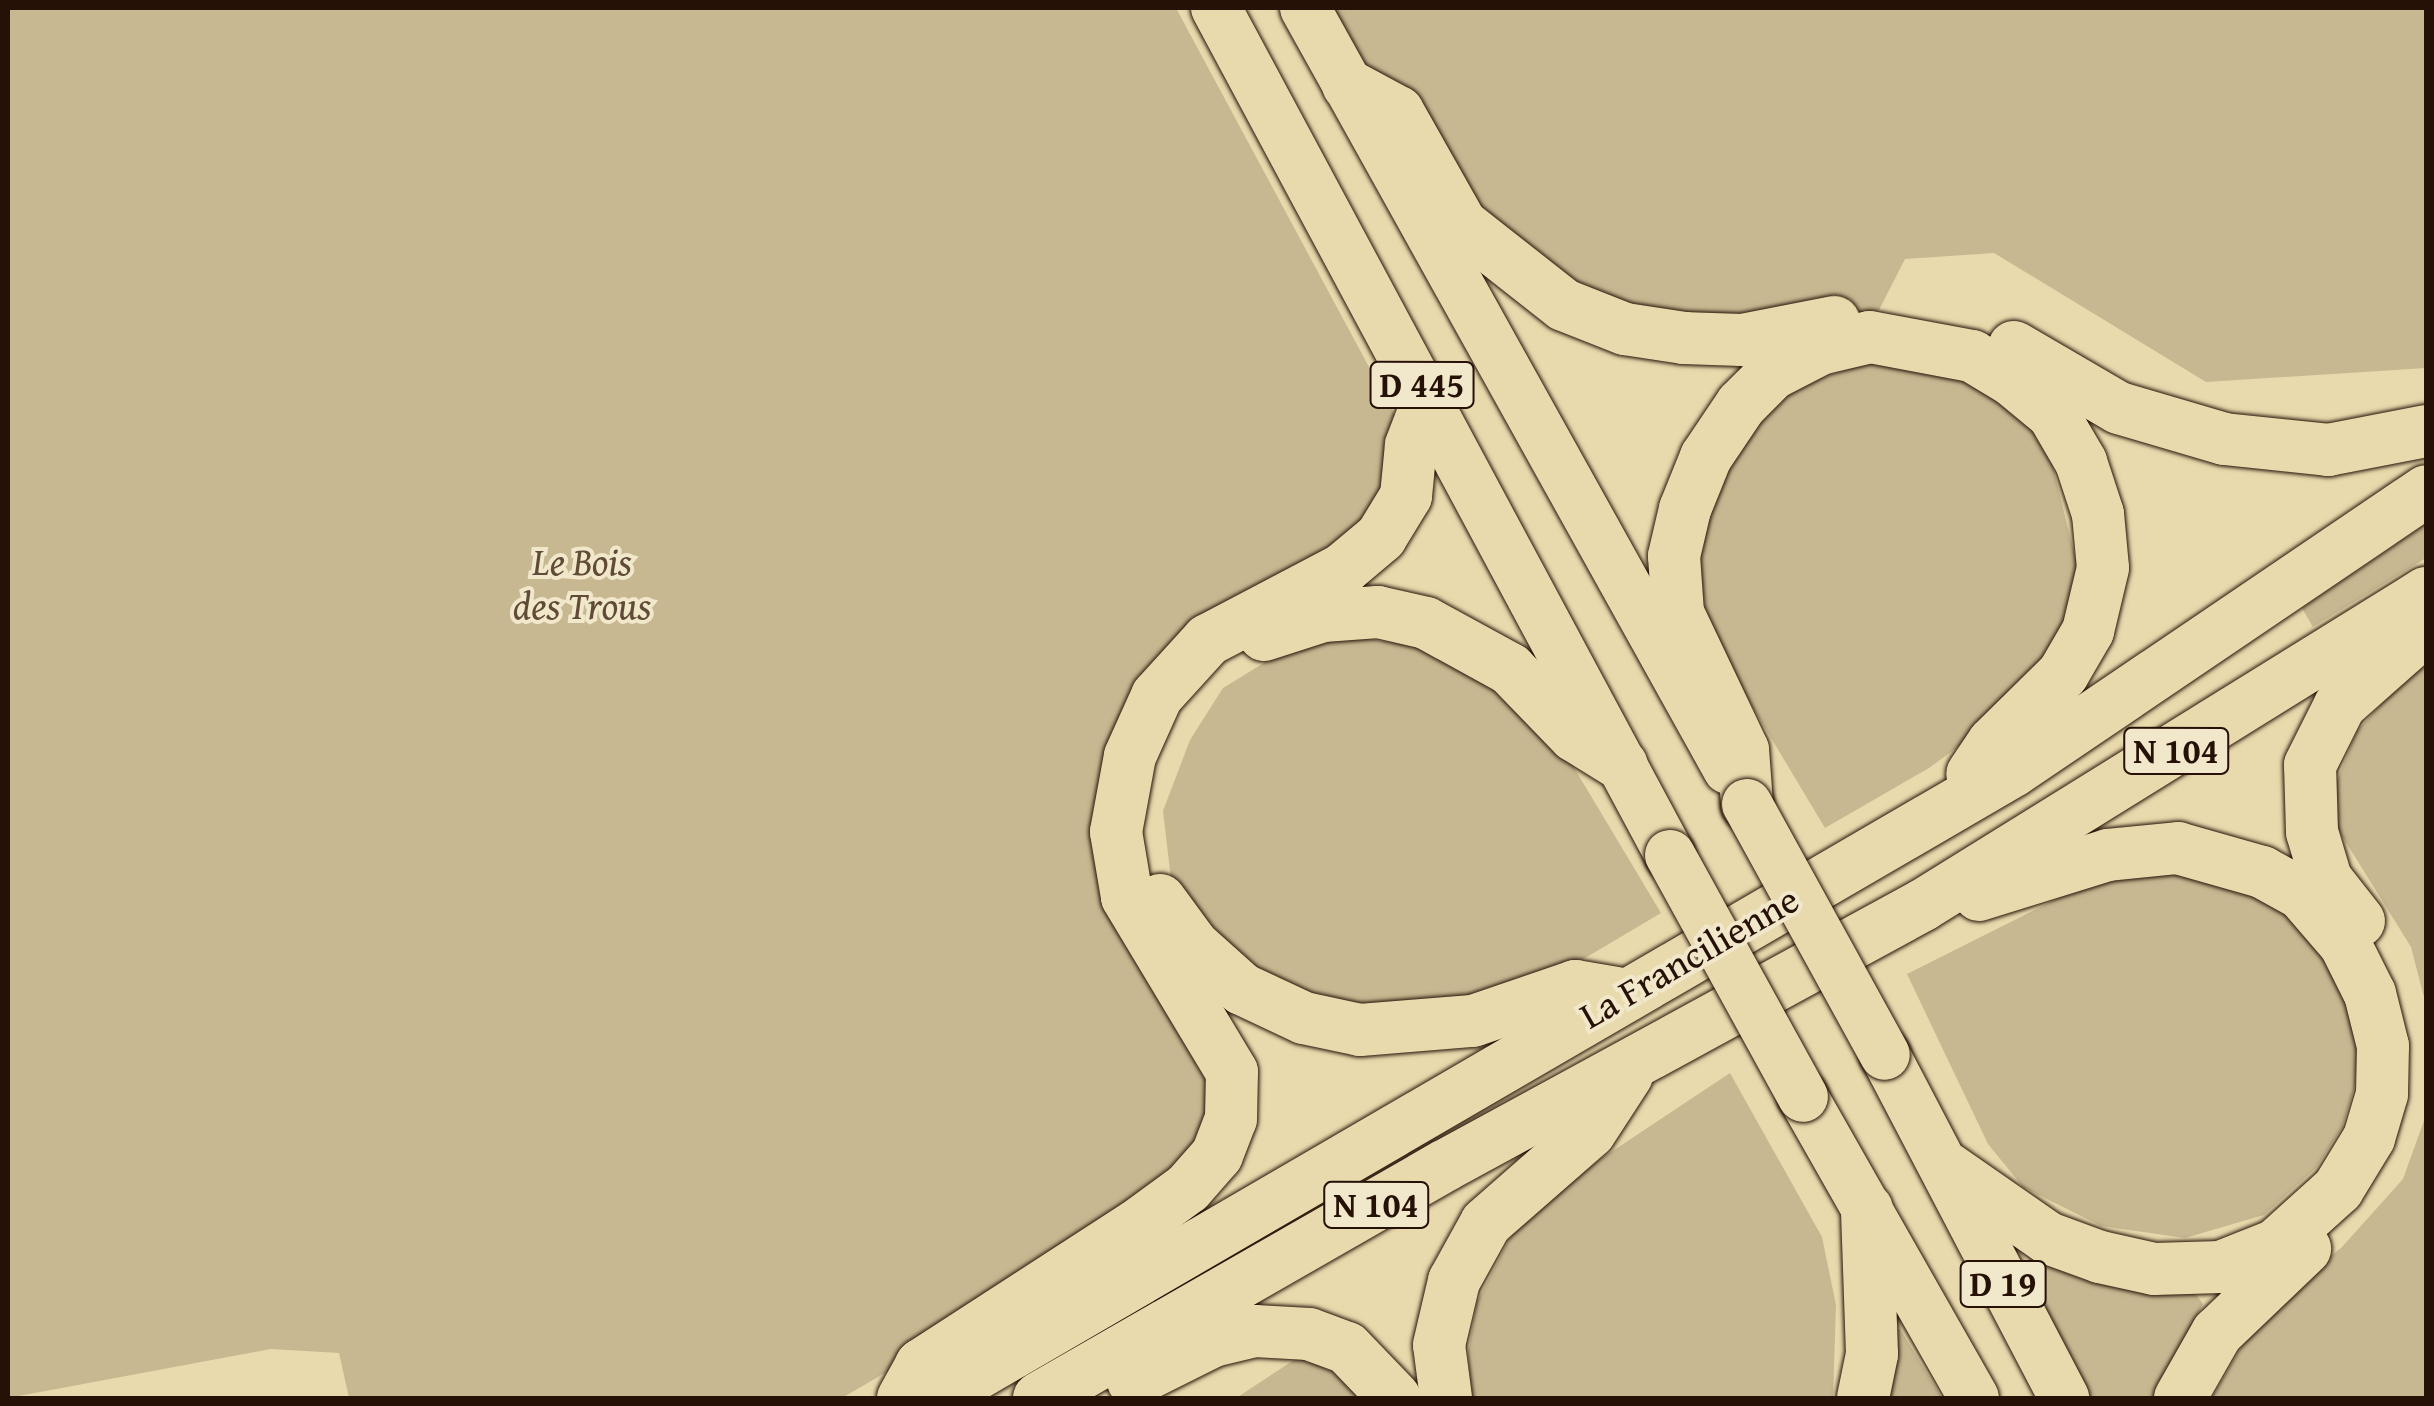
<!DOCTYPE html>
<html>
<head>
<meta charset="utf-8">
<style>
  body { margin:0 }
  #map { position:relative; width:2434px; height:1406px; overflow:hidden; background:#e9daad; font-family:"Gentium Book Plus",serif }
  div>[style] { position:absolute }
  .green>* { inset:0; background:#c8b891 }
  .roads { filter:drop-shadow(0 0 2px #261107) drop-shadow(0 0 2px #261107) }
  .primary>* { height:50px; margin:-25px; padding:0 25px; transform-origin:25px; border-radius:25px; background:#e9daad }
  .trunk>* { height:52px; margin:-26px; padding:0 26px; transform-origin:26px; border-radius:26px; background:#e9daad }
  .bridges { filter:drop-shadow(0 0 2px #261107) drop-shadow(0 0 2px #261107) }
  .primary-bridge>* { height:50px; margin:-25px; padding:0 25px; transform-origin:25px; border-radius:25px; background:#e9daad }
  span { translate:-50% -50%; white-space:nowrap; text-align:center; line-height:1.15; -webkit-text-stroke:8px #f1e7ca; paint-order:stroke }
  .shield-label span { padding:2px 8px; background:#f1e7ca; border:2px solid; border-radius:8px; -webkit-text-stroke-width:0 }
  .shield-label { font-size:35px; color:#261107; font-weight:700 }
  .park-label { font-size:38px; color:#5f4b37; font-style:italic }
  .street-label { font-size:38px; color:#261107 }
  .frame { position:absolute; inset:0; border:10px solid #261107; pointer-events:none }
</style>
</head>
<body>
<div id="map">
  <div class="green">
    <div style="clip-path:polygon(8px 8px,1176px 8px,1411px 445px,1406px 496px,1208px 640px,1116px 832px,1231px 1119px,1136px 1226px,842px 1398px,349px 1398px,339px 1353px,271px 1349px,8px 1398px)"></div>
    <div style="clip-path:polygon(1309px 8px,2426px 8px,2426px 368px,2206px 382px,1994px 253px,1905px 259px,1879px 310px,1820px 326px,1564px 305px)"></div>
    <div style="clip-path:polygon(1882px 357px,1962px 373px,2043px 427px,2081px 581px,2073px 631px,2004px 713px,1929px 768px,1825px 828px,1737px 681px,1705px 608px,1698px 560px,1722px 466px,1787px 390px)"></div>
    <div style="clip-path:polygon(2426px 524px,2426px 558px,2313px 627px,2302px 608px)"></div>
    <div style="clip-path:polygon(1350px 637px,1416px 645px,1476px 668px,1567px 756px,1661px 913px,1570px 967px,1435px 1004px,1366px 1007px,1299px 995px,1246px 967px,1171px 879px,1163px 811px,1190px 740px,1223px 688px,1282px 652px)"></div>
    <div style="clip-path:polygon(2426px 665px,2426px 1005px,2411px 947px,2337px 828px,2337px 781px,2357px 731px,2402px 681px)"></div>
    <div style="clip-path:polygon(2124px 865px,2185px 869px,2283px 903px,2331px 953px,2357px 1043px,2355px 1085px,2342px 1127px,2316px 1168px,2264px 1215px,2185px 1238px,2101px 1226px,2023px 1187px,1988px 1144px,1907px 974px)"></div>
    <div style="clip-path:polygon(1730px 1073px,1822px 1237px,1836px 1305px,1833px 1398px,1472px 1398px,1468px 1353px,1477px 1302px,1512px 1234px,1551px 1192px)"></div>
    <div style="clip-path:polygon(2426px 1115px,2426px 1398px,2212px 1398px,2261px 1313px,2342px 1247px,2403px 1179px)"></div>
    <div style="clip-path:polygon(2046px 1254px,2188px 1284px,2203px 1304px,2154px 1398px,2091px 1398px,2022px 1273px,2029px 1259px)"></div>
    <div style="clip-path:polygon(1900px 1329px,1942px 1398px,1882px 1398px,1891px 1332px)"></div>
    <div style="clip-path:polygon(1300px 1356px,1345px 1378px,1367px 1398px,1236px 1398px)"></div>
  </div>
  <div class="roads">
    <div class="primary">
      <div style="left:1216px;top:8px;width:961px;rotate:61.81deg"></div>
      <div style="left:1305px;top:8px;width:871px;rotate:60.93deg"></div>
      <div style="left:1885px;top:1055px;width:387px;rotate:62.4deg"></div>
      <div style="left:1803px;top:1097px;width:346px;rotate:60.4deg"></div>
    </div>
    <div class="trunk">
      <div style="left:1348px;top:85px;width:57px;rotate:28.4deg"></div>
      <div style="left:1398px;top:112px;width:129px;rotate:60.6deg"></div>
      <div style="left:1461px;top:224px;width:131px;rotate:38.2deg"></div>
      <div style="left:1564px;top:305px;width:66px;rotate:21.5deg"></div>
      <div style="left:1625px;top:329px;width:60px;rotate:8.7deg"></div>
      <div style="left:1684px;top:338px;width:58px;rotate:2deg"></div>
      <div style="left:1742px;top:340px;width:94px;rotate:-11.1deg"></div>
      <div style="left:2014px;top:347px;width:121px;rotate:30.2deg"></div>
      <div style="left:2119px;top:408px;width:109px;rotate:16.4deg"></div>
      <div style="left:2224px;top:439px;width:105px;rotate:6deg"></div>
      <div style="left:2328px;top:450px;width:100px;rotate:-11deg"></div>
      <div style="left:1264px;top:635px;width:62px;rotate:-17.9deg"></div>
      <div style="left:1323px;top:616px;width:55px;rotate:-4.2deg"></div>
      <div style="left:1378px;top:612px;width:49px;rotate:12.9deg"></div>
      <div style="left:1426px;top:623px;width:96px;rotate:28.7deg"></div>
      <div style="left:1510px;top:669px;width:93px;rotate:45.9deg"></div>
      <div style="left:1575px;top:736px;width:55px;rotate:31.7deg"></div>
      <div style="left:1747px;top:804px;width:54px;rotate:-94.2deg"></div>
      <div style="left:1743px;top:750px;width:152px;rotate:-115.4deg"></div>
      <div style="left:1678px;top:613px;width:57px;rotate:-94deg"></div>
      <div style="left:1674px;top:556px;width:48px;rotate:-76.8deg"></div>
      <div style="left:1685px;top:509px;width:56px;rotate:-68deg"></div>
      <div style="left:1706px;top:457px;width:63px;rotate:-56.1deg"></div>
      <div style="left:1741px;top:405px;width:44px;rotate:-45deg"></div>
      <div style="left:1772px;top:374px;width:54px;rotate:-27.5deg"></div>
      <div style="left:1820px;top:349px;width:51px;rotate:-13.5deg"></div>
      <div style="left:1870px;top:337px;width:104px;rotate:10.6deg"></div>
      <div style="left:1972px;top:356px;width:47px;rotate:31deg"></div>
      <div style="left:2012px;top:380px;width:53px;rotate:39.7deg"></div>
      <div style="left:2053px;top:414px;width:56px;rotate:59.7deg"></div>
      <div style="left:2081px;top:462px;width:55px;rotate:71.9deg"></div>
      <div style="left:2098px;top:514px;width:54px;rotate:84.7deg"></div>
      <div style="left:2103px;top:568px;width:65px;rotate:103.4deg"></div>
      <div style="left:2088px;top:631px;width:50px;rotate:120.2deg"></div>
      <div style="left:2063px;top:674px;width:98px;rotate:135.4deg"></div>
      <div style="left:1993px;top:743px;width:37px;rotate:124deg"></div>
      <div style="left:1160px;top:900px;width:56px;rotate:53.7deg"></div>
      <div style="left:1193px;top:945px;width:66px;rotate:41.9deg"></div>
      <div style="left:1242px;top:989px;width:68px;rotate:25.1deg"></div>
      <div style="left:1304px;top:1018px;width:57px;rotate:12.1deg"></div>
      <div style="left:1360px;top:1030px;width:113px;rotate:-4.6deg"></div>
      <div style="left:1473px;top:1021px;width:108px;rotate:-18.9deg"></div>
      <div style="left:1575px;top:986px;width:43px;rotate:9.5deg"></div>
      <div style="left:2359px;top:921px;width:53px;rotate:-128.2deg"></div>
      <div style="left:2326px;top:879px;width:49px;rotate:-106.6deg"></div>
      <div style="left:2312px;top:832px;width:67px;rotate:-91.7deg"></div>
      <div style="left:2310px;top:765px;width:67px;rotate:-63.4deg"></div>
      <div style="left:2340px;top:705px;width:115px;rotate:-41.5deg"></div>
      <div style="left:1947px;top:1168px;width:123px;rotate:34.7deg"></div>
      <div style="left:2048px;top:1238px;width:55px;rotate:20.1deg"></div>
      <div style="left:2100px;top:1257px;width:55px;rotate:12.5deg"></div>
      <div style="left:2154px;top:1269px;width:67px;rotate:-1.7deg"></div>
      <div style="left:2221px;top:1267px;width:59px;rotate:-21.8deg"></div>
      <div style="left:2276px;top:1245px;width:84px;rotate:-42.1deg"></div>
      <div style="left:2338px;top:1189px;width:60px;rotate:-58.7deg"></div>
      <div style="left:2369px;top:1138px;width:46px;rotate:-73.5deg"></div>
      <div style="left:2382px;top:1094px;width:48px;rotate:-88.8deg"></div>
      <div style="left:2383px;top:1046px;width:54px;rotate:-104deg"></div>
      <div style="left:2370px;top:994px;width:56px;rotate:-116.6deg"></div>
      <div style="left:2345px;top:944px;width:66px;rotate:-130.7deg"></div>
      <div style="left:2302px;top:894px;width:46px;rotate:-151.2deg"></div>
      <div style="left:2262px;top:872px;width:87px;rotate:-164.1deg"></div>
      <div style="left:2178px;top:848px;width:70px;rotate:174.3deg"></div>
      <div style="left:2108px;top:855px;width:135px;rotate:162.8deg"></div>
      <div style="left:1133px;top:1381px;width:89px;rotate:-26.6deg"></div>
      <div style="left:1213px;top:1341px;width:43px;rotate:-13.4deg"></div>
      <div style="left:1255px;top:1331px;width:54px;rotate:3.2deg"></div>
      <div style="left:1309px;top:1334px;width:40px;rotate:20.2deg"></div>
      <div style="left:1347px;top:1348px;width:69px;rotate:46.2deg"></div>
      <div style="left:903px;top:1398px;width:38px;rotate:-61deg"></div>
      <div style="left:921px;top:1365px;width:256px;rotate:-32.9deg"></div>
      <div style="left:1136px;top:1226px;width:64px;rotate:-36.2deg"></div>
      <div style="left:1188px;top:1188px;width:44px;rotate:-48.7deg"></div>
      <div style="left:1217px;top:1155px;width:39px;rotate:-69deg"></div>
      <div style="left:1231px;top:1119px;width:47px;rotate:-88.8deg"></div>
      <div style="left:1232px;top:1072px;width:204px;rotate:-121deg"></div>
      <div style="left:1127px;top:897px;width:66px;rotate:-99.6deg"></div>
      <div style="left:1116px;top:832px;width:77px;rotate:-79.6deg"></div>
      <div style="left:1130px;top:756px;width:66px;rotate:-65.8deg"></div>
      <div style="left:1157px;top:696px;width:76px;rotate:-47.7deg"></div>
      <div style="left:1208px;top:640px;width:153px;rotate:-27.7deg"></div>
      <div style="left:1343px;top:569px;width:50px;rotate:-40.1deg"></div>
      <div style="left:1381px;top:537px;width:48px;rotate:-58.6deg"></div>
      <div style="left:1406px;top:496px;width:51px;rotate:-84.4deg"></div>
      <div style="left:1411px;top:445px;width:50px;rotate:-69deg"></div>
      <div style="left:935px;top:1398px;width:1247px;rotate:-30.18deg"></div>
      <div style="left:2013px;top:771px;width:499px;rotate:-34.1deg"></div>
      <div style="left:1039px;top:1398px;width:469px;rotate:-29.8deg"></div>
      <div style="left:1446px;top:1165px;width:543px;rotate:-28.59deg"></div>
      <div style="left:1923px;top:905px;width:592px;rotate:-31.81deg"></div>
      <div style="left:1446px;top:1398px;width:53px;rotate:-97.5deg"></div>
      <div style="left:1439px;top:1345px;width:66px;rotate:-76.8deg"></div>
      <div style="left:1454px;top:1281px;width:66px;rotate:-61.1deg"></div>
      <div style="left:1486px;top:1223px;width:138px;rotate:-41.2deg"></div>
      <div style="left:1590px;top:1132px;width:68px;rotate:-57deg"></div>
      <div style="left:1863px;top:1398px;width:45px;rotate:-78.4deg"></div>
      <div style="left:1872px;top:1354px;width:145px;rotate:-92deg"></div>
      <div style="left:2180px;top:1398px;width:75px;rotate:-60.4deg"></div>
      <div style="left:2217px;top:1333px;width:122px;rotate:-43.7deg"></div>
    </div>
  </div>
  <div class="bridges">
    <div class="primary-bridge">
      <div style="left:1747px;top:804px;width:286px;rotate:61.2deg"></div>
      <div style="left:1670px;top:855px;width:276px;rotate:61.2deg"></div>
    </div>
  </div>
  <div class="shield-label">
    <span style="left:1422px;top:385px">D 445</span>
    <span style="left:2176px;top:751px">N 104</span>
    <span style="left:1376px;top:1205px">N 104</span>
    <span style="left:2003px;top:1284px">D 19</span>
  </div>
  <div class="park-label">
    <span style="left:582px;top:584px">Le Bois<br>des Trous</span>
  </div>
  <div class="street-label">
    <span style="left:1689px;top:957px;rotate:-30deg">La Francilienne</span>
  </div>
  <div class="frame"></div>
</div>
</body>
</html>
